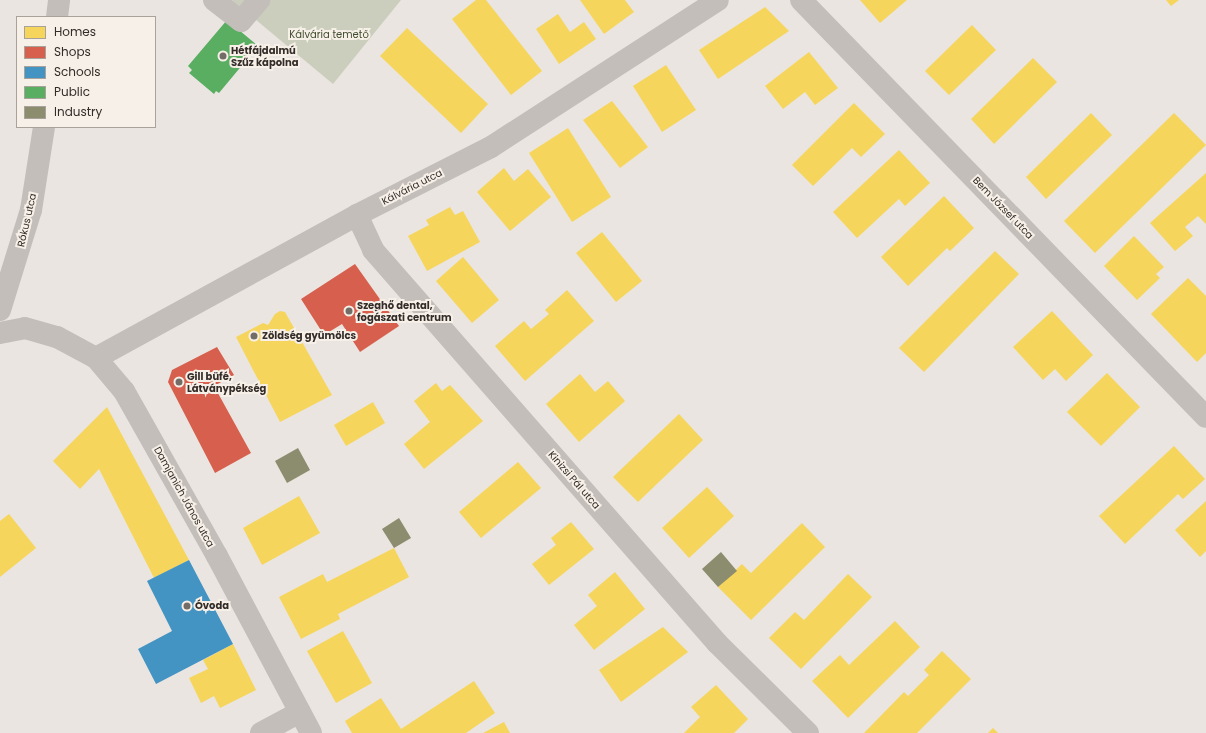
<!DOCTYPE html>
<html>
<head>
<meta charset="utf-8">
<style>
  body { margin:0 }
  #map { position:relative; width:1206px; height:733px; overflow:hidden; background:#eae5e0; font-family:Poppins,sans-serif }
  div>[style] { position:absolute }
  .green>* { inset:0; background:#cbcebc }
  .homes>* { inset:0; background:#f6d55c }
  .shops>* { inset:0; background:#d6604d }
  .schools>* { inset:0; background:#4393c3 }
  .public>* { inset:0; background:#5aae61 }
  .industry>* { inset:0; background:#8c8c6e }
  .minor>* { height:22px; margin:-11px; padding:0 11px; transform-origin:11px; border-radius:11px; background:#c3beba }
  .dots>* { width:11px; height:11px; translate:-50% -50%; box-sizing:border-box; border:2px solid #f7f0e8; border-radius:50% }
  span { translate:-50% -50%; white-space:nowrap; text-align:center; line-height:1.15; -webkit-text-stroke:4px #f7f0e8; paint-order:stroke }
  .park-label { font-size:10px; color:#424e2f }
  .poi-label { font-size:10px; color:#332c28; font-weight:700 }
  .left { translate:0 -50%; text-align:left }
  .street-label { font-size:10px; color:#332c28 }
  .legend { position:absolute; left:16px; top:16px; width:140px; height:112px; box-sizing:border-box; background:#f7f0e8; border:1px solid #a9a29b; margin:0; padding:5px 7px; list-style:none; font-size:12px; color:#332c28 }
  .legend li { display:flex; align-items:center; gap:8px; height:20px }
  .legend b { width:20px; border:1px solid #a9a29b }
</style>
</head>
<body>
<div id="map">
  <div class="green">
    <div style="clip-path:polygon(232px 0,401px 0,333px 84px)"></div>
  </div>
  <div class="homes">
    <div style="clip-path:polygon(476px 0,486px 0,542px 71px,511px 95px,452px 19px)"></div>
    <div style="clip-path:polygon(580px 0,625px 0,634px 12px,604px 34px)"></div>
    <div style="clip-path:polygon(860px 0,907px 0,880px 23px)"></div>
    <div style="clip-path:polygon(1166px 0,1179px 0,1171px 6px)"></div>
    <div style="clip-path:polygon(765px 7px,789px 31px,718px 79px,699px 50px)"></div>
    <div style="clip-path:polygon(558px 14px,570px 32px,584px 22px,596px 39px,559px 64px,536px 29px)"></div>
    <div style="clip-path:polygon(972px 25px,996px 50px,949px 95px,925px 71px)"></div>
    <div style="clip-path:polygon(407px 28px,488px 104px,461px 133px,380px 56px)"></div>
    <div style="clip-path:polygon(809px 52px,838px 88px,815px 105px,805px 92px,783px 109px,765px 86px)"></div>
    <div style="clip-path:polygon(1033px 58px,1057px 82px,994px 144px,971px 119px)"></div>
    <div style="clip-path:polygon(666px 65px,696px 110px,662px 132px,633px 86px)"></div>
    <div style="clip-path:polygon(612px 101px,648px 147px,620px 168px,583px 120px)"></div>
    <div style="clip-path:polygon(854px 103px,885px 134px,861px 157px,852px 148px,813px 186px,792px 165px)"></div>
    <div style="clip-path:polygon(1091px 113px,1112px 135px,1046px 199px,1026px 177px)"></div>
    <div style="clip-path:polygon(1174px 113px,1206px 145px,1095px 253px,1064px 221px)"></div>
    <div style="clip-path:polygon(568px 128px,611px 197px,572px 222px,529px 153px)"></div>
    <div style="clip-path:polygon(899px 150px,930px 183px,905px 206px,899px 199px,857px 238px,833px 212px)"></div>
    <div style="clip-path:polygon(504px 168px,514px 181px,528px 169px,551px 197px,510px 231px,477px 192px)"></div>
    <div style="clip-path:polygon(1206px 173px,1206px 224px,1198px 216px,1185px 227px,1193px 236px,1175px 251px,1150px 223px)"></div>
    <div style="clip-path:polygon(944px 196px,974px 228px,950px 251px,947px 248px,908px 286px,881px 257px)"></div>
    <div style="clip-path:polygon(450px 207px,455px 215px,463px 211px,480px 242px,427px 271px,408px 236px,429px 225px,426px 220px)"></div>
    <div style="clip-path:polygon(602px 232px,642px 281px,616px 302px,576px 253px)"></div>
    <div style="clip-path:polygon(1134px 236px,1164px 267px,1156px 274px,1160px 278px,1137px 300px,1104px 266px)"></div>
    <div style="clip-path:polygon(995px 251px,1019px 274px,924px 372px,899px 348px)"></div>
    <div style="clip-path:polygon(463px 257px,499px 300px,472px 323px,436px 281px)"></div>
    <div style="clip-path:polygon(1188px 278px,1206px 296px,1206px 353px,1197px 362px,1151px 314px)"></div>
    <div style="clip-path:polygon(567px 290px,594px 321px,525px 381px,495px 346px,524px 321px,531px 329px,549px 314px,545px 310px)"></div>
    <div style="clip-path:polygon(280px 311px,285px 312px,332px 395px,280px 422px,236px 337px,263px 323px,268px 325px,275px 314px)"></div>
    <div style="clip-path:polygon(1052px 311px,1093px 355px,1066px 381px,1055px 369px,1043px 380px,1013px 347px)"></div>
    <div style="clip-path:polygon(1107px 373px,1140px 407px,1101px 446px,1067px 412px)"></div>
    <div style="clip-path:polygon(580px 374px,595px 392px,608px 381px,625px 401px,579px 442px,546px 404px)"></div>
    <div style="clip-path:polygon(436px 383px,442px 391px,450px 385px,483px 421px,424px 469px,404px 444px,430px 422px,414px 401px)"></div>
    <div style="clip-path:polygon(373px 402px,385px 423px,346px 446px,334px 425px)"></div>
    <div style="clip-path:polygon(107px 407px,189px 560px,154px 578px,99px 469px,80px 489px,53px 461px)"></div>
    <div style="clip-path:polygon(679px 414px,703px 440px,638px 502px,613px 477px)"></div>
    <div style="clip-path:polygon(1174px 446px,1205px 479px,1183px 499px,1178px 494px,1125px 544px,1099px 516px)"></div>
    <div style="clip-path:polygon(518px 462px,541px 488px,481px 538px,459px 512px)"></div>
    <div style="clip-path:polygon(707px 487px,734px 516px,689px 558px,662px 528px)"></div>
    <div style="clip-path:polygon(299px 496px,320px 533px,262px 565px,243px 528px)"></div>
    <div style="clip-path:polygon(1206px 501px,1206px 551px,1200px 557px,1175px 530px)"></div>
    <div style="clip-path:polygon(9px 514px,36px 548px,0 577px,0 521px)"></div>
    <div style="clip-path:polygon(571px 522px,594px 549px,549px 585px,532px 564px,556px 545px,551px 538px)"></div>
    <div style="clip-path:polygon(802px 523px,825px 547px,751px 620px,718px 587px,742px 564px,751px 573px)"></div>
    <div style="clip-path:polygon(394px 548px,409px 577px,338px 614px,340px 619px,301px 639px,279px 597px,323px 574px,327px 582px)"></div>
    <div style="clip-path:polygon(615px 572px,645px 609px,594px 650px,574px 625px,597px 606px,588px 595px)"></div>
    <div style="clip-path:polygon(848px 574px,872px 597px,801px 669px,769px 638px,795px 612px,804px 620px)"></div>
    <div style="clip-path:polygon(895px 621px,920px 647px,848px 718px,812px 681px,840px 655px,849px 665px)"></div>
    <div style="clip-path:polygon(663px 627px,688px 652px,621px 702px,599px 670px)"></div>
    <div style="clip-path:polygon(343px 631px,372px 683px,336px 703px,307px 651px)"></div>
    <div style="clip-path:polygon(233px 644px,256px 690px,220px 708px,214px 696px,201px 703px,189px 678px,208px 669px,203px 660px)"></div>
    <div style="clip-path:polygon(942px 651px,971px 679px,917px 733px,864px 733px,904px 692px,908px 696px,929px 675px,924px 670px)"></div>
    <div style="clip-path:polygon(474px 681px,495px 713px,466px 733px,352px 733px,345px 721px,381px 698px,401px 729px)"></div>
    <div style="clip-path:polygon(716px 685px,748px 719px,734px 733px,684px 733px,700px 717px,691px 707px)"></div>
    <div style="clip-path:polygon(504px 722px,510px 733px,483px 733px)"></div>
    <div style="clip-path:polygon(993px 728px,998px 733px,988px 733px)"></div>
  </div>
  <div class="shops">
    <div style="clip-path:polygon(355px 264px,399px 326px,360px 352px,342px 324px,324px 335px,301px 299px)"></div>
    <div style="clip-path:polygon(217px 347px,234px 375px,214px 386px,251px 453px,215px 473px,168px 382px,172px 370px)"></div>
  </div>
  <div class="schools">
    <div style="clip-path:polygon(189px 560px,233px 644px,156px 684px,138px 649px,172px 631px,147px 581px)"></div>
  </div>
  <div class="public">
    <div style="clip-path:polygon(227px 20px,258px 46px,219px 93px,216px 91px,214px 94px,189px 73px,192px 70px,188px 66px)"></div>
  </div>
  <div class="industry">
    <div style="clip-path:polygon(298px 448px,310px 470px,287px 483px,275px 461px)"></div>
    <div style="clip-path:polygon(399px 518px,411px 538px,394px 548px,382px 529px)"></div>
    <div style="clip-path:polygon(721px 552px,737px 571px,718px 587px,702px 569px)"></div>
  </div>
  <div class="minor">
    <div style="left:214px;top:0;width:34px;rotate:38deg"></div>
    <div style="left:241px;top:21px;width:28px;rotate:-49deg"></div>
    <div style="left:801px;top:0;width:581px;rotate:45.84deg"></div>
    <div style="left:57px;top:17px;width:17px;rotate:-83deg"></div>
    <div style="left:357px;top:215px;width:38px;rotate:65deg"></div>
    <div style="left:373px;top:250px;width:522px;rotate:48.8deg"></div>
    <div style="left:717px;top:643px;width:128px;rotate:44.7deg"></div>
    <div style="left:0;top:310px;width:105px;rotate:-72.8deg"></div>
    <div style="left:31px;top:210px;width:84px;rotate:-81.1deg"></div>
    <div style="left:0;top:333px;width:25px;rotate:-11deg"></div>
    <div style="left:25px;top:328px;width:33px;rotate:16deg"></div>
    <div style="left:57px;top:337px;width:44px;rotate:28.3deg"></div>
    <div style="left:96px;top:358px;width:43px;rotate:49.7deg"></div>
    <div style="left:124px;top:391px;width:189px;rotate:60.6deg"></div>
    <div style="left:217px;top:556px;width:200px;rotate:62deg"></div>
    <div style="left:96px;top:358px;width:298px;rotate:-28.7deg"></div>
    <div style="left:357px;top:215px;width:150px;rotate:-26.9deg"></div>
    <div style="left:491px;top:147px;width:270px;rotate:-32.9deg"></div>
    <div style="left:261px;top:733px;width:44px;rotate:-28.3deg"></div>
  </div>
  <div class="dots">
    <div style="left:223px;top:56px;background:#736d68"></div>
    <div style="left:349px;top:311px;background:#736d68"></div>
    <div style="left:254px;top:336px;background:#736d68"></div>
    <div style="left:179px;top:382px;background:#736d68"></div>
    <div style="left:187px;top:606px;background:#736d68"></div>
  </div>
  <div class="park-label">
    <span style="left:329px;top:35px">Kálvária temető</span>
  </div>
  <div class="poi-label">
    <span class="left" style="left:231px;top:56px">Hétfájdalmú<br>Szűz kápolna</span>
    <span class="left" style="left:357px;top:311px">Szeghő dental,<br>fogászati centrum</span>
    <span class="left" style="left:262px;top:336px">Zöldség gyümölcs</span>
    <span class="left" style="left:187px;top:382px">Gill büfé,<br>Látványpékség</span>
    <span class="left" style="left:195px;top:606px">Óvoda</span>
  </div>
  <div class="street-label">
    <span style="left:412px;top:187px;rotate:-27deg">Kálvária utca</span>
    <span style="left:1003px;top:208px;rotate:46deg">Bem József utca</span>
    <span style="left:27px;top:220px;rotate:-77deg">Rókus utca</span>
    <span style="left:574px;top:480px;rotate:49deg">Kinizsi Pál utca</span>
    <span style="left:184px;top:497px;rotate:61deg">Damjanich János utca</span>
  </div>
  <ul class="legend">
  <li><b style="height:11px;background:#f6d55c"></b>Homes</li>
  <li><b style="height:11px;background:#d6604d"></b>Shops</li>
  <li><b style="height:11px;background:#4393c3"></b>Schools</li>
  <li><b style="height:11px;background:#5aae61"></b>Public</li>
  <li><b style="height:11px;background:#8c8c6e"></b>Industry</li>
  </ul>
</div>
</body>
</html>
